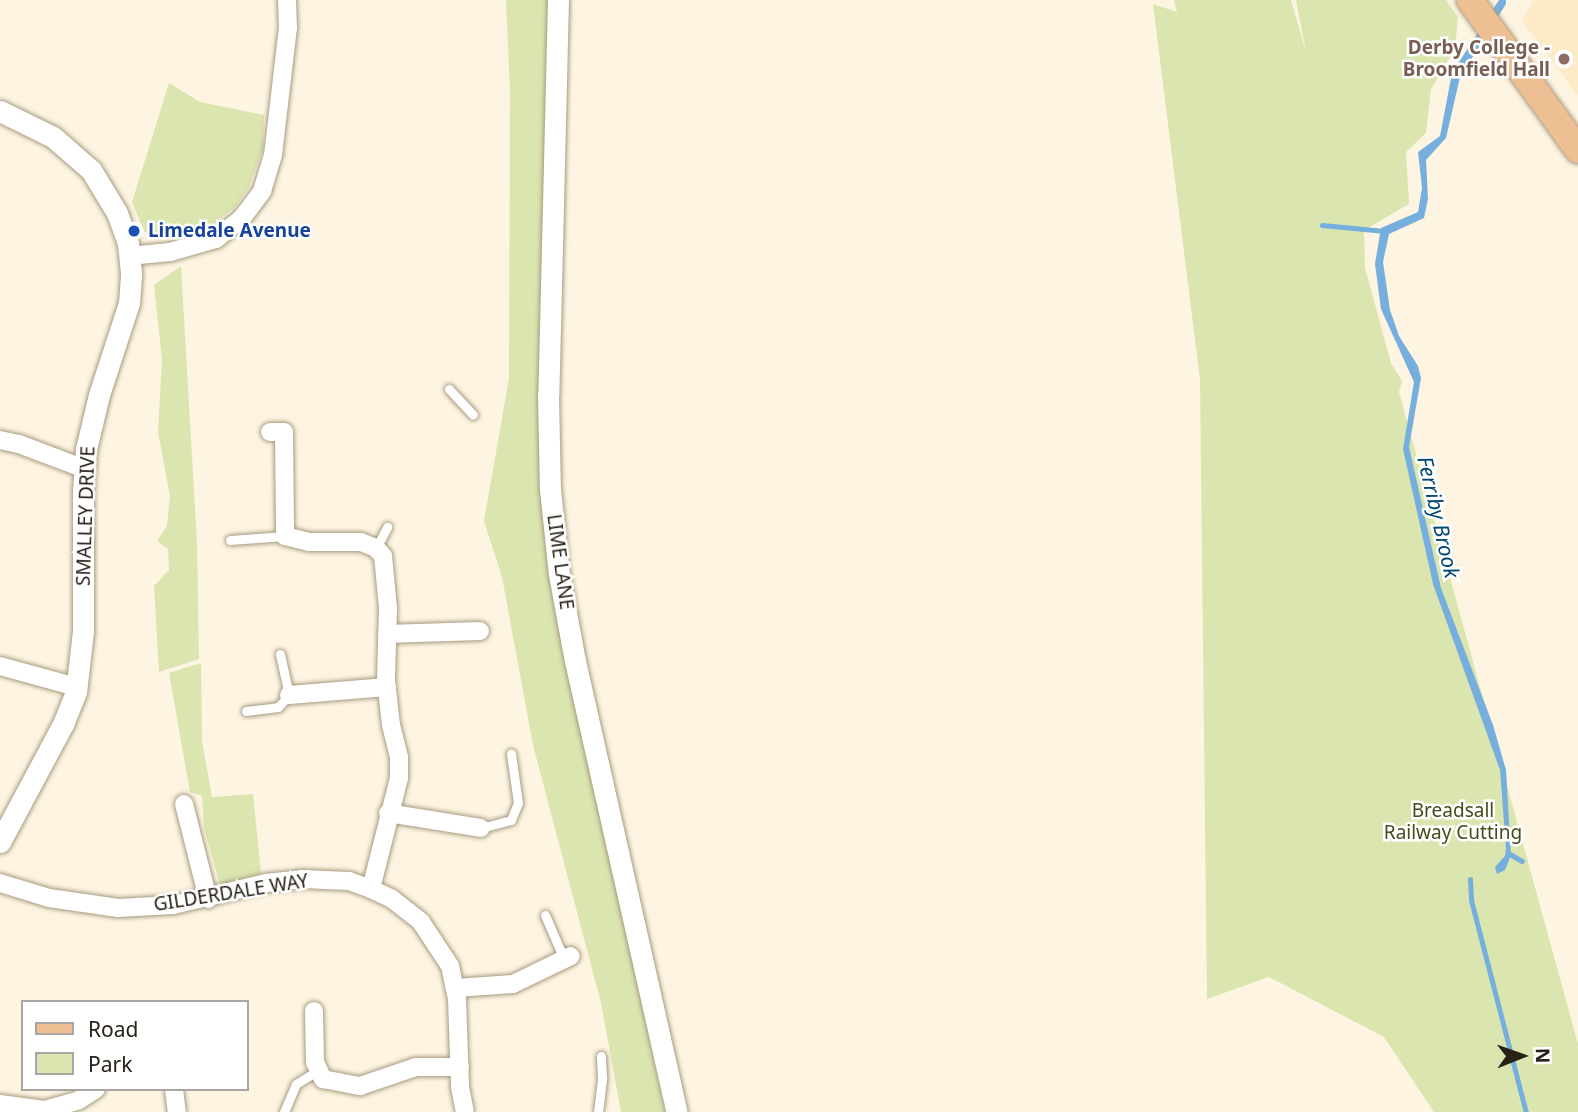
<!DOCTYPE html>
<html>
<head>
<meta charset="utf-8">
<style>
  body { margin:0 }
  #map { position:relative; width:1578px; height:1112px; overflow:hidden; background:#fdf4e2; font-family:"Noto Sans",sans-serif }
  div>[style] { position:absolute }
  .built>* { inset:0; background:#fcebc6 }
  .green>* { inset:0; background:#dbe5af }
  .water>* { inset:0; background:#76afdd }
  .stream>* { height:5px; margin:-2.5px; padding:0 2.5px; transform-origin:2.5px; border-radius:2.5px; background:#76afdd }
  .roads { filter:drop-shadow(0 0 2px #a79b7f) drop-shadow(0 0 2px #a79b7f) }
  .service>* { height:9px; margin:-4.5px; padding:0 4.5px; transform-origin:4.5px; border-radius:4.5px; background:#fff }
  .minor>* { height:18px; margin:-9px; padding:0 9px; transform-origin:9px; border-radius:9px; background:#fff }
  .tertiary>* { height:21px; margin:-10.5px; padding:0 10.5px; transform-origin:10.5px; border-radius:10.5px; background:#fff }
  .primary>* { height:26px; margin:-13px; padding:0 13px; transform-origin:13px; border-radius:13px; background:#efbf94 }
  .dots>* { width:19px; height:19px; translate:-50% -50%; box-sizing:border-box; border:4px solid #fff; border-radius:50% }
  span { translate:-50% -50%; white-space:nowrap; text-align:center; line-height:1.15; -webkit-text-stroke:5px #fff; paint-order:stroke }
  .education-label { font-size:19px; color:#785e54; font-weight:700 }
  .right { translate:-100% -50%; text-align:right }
  .transit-label { font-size:19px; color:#164399; font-weight:700 }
  .left { translate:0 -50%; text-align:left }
  .street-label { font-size:19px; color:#272116 }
  .park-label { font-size:19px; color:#454b19 }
  .water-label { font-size:21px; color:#024975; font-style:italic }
  .legend { position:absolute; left:21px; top:1000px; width:228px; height:91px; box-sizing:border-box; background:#fff; border:2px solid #a9a6a2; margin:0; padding:9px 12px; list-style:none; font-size:21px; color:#272116 }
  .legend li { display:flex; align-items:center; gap:14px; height:35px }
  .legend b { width:35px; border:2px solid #a9a6a2 }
  .north { position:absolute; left:1487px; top:1021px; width:70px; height:70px; -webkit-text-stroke:5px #fff; paint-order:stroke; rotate:89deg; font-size:19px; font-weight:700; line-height:28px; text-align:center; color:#272116 }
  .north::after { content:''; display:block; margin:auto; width:24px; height:32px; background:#272116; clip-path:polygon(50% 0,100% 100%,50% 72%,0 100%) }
</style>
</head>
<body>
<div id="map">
  <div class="built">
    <div style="clip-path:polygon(1533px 0,1578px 0,1578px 96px,1522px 21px)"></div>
  </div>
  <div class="green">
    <div style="clip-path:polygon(506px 0,550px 0,541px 405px,544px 533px,556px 611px,665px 1112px,621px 1112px,601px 1003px,533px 745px,502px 577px,484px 521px,509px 378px,510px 92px)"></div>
    <div style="clip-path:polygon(1174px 0,1291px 0,1306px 52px,1296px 0,1446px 0,1458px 17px,1455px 49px,1431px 89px,1426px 133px,1406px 152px,1409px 204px,1364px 230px,1365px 268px,1391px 363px,1402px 381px,1399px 392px,1578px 1044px,1578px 1112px,1434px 1112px,1384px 1037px,1269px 977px,1207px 999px,1200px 379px,1153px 4px,1177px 12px)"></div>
    <div style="clip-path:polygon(169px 83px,200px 102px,264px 115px,263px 148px,249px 187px,235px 207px,208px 228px,183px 238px,159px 239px,144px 231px,132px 202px)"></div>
    <div style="clip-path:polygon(181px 266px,197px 543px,199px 659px,159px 672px,154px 586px,169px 570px,168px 549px,157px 541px,167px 526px,170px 496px,158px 432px,162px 359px,154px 285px)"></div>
    <div style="clip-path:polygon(201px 663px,202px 741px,212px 797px,253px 794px,261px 873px,220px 885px,204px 828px,202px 796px,190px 792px,169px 673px)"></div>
  </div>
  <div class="water">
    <div style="clip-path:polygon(1499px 0,1506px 0,1506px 4px,1460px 77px,1446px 138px,1426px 160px,1428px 199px,1424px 218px,1389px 234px,1383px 262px,1390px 310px,1399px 336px,1418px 366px,1421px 378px,1409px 447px,1441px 588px,1493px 725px,1506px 770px,1511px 855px,1505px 870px,1497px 874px,1495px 867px,1505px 856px,1506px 849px,1500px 770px,1433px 584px,1403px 449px,1414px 382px,1381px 309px,1375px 264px,1381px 228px,1418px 212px,1422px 188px,1418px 152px,1440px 136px,1452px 73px)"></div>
  </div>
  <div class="stream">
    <div style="left:1322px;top:225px;width:63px;rotate:5.4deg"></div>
    <div style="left:1508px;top:853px;width:16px;rotate:30deg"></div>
    <div style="left:1470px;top:879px;width:21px;rotate:87deg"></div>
    <div style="left:1471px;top:900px;width:219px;rotate:75.5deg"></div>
  </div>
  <div class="roads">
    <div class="service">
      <div style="left:449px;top:389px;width:35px;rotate:47deg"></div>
      <div style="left:230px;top:540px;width:55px;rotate:-4.2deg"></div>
      <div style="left:376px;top:548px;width:24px;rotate:-62deg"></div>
      <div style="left:246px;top:711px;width:32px;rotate:-7deg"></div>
      <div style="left:278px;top:707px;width:16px;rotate:-47deg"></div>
      <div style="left:289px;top:695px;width:42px;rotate:-102.4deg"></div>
      <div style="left:481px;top:828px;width:31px;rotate:-15deg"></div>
      <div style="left:511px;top:820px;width:18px;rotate:-68deg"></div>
      <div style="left:518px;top:803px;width:50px;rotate:-98deg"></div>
      <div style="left:545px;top:915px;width:48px;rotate:66.6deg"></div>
      <div style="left:284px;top:1112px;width:30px;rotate:-67deg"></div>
      <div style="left:296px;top:1084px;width:25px;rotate:-32deg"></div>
      <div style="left:598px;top:1112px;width:35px;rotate:-83deg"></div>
      <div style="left:602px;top:1077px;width:21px;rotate:-93deg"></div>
    </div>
    <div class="minor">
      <div style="left:129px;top:256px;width:41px;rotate:-5.6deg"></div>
      <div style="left:170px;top:252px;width:48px;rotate:-15.8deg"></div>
      <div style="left:216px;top:239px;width:33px;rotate:-39deg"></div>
      <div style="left:242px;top:218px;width:34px;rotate:-53deg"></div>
      <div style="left:262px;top:191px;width:38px;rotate:-73deg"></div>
      <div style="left:273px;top:155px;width:128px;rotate:-83.3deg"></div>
      <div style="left:288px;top:28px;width:28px;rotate:-92deg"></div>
      <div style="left:270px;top:432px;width:14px"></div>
      <div style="left:284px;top:432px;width:104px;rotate:89.4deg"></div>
      <div style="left:285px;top:536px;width:25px;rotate:14deg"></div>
      <div style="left:309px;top:542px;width:52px"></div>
      <div style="left:361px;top:542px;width:16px;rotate:22deg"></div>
      <div style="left:376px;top:548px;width:11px;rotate:49deg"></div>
      <div style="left:383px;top:556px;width:52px;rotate:84.5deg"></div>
      <div style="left:388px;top:608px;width:72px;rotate:91.6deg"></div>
      <div style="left:386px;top:680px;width:45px;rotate:83.7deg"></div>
      <div style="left:391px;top:725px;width:34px;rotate:76deg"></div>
      <div style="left:399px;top:758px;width:20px;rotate:90deg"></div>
      <div style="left:399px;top:778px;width:114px;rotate:104.2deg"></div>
      <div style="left:0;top:440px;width:19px;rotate:12deg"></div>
      <div style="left:19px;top:444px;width:71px;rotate:20.7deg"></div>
      <div style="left:387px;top:634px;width:93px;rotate:-1.8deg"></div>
      <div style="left:0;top:666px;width:80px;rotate:15.3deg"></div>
      <div style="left:289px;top:695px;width:98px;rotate:-4.7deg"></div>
      <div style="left:184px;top:804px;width:98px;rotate:75.8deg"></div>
      <div style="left:388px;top:813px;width:94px;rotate:9.2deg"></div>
      <div style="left:0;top:883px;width:51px;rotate:17deg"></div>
      <div style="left:49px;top:898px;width:70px;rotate:8.2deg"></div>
      <div style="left:118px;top:908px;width:55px;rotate:-3.1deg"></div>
      <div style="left:173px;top:905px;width:96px;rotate:-13.3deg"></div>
      <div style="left:266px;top:883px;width:36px;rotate:-6deg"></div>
      <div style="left:302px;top:879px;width:47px;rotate:2.4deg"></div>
      <div style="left:349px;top:881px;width:23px;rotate:20deg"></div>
      <div style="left:371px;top:889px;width:23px;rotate:25deg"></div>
      <div style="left:392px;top:899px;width:37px;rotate:38deg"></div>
      <div style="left:421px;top:922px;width:53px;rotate:56.6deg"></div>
      <div style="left:450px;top:966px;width:34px;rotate:78deg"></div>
      <div style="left:457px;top:999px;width:88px;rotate:88deg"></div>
      <div style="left:460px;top:1087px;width:25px;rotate:79deg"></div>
      <div style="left:456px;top:988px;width:57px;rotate:-4deg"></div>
      <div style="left:513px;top:984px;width:64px;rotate:-25.8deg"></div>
      <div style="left:314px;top:1011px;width:51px;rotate:88.9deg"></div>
      <div style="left:315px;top:1062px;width:19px;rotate:65deg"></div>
      <div style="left:323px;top:1079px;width:38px;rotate:11deg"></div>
      <div style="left:360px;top:1086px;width:59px;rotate:-18.7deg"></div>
      <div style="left:416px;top:1067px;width:44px"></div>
      <div style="left:174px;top:1089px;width:23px;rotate:83deg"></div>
      <div style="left:0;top:1104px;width:45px;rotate:7.6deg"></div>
      <div style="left:45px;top:1110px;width:35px;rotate:-16deg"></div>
      <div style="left:79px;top:1100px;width:20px;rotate:-33deg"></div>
    </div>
    <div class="tertiary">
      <div style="left:558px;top:0;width:396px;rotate:91.4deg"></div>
      <div style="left:548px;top:396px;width:93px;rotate:88.8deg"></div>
      <div style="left:550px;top:489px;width:85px;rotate:84deg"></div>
      <div style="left:559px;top:574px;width:88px;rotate:79.6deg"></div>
      <div style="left:575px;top:661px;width:462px;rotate:77.3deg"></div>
      <div style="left:0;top:111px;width:59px;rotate:26.1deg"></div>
      <div style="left:53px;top:137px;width:50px;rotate:41deg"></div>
      <div style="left:91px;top:170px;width:50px;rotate:58.8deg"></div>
      <div style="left:117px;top:213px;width:33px;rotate:70deg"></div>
      <div style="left:128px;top:244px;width:31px;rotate:84deg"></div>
      <div style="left:131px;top:275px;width:28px;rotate:94deg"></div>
      <div style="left:129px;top:303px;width:97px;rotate:108.1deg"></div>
      <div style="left:99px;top:395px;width:56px;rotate:103.5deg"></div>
      <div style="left:86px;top:449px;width:42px;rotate:94.1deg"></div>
      <div style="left:83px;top:491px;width:140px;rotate:90deg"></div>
      <div style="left:83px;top:631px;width:61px;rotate:96.5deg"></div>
      <div style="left:76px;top:692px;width:35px;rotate:112deg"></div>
      <div style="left:63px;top:724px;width:134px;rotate:118.1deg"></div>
    </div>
    <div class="primary">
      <div style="left:1470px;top:0;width:185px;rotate:54.2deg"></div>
    </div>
  </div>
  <div class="dots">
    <div style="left:1564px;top:59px;background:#8d6e63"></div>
    <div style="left:134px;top:231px;background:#1a4fb4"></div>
  </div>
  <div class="education-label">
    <span class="right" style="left:1550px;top:59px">Derby College -<br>Broomfield Hall</span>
  </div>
  <div class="transit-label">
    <span class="left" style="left:148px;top:231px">Limedale Avenue</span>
  </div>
  <div class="street-label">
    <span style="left:86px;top:516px;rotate:-88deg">SMALLEY DRIVE</span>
    <span style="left:560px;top:562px;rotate:82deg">LIME LANE</span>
    <span style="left:231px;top:893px;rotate:-9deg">GILDERDALE WAY</span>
  </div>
  <div class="park-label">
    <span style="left:1453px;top:822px">Breadsall<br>Railway Cutting</span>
  </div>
  <div class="water-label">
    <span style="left:1439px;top:517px;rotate:77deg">Ferriby Brook</span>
  </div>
  <ul class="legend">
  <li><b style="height:9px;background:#efbf94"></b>Road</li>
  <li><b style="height:19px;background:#dbe5af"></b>Park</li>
  </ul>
  <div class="north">N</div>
</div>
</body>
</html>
